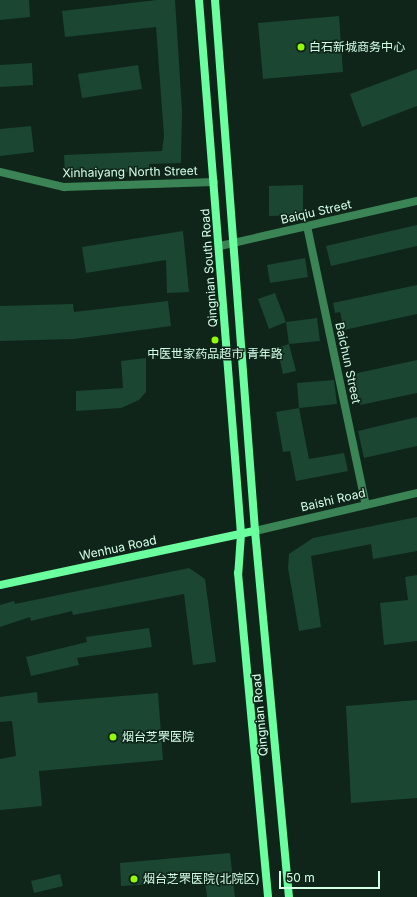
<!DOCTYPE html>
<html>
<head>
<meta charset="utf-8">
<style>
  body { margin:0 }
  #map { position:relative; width:417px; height:897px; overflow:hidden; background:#0f251a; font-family:Inter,"Noto Sans SC",sans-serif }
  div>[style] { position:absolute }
  .building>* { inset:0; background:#1b4632 }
  .service>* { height:8px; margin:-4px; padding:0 4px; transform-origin:4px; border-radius:4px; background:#3a8455 }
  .minor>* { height:8px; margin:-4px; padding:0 4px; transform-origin:4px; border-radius:4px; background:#3a8455 }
  .tertiary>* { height:8px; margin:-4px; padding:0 4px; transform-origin:4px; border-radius:4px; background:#3a8455 }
  .secondary>* { height:8px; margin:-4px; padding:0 4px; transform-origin:4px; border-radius:4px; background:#6bfe9f }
  .dots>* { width:11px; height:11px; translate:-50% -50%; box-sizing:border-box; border:2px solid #0f251a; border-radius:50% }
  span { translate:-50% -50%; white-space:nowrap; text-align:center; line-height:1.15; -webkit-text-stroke:3px #0f251a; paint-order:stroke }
  .poi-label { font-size:12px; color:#d4ffe7 }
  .left { translate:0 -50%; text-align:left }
  .street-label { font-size:12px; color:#d4ffe7 }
  .scale { position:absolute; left:279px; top:871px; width:101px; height:18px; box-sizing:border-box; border:2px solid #d4ffe7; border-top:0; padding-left:5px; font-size:12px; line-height:14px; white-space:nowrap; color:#d4ffe7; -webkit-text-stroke:3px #0f251a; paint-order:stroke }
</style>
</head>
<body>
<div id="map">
  <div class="building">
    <div style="clip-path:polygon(0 0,29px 0,30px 17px,0 20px)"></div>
    <div style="clip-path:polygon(157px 0,175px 0,182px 111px,181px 163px,149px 164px,150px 171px,65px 175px,64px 155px,162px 151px,164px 136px,156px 27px,65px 37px,62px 11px)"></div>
    <div style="clip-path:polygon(339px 16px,343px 72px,263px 79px,258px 23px)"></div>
    <div style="clip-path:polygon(32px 63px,33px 85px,0 87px,0 65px)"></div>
    <div style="clip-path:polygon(138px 65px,142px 89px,82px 98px,78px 74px)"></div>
    <div style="clip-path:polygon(417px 69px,417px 106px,362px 127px,350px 94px)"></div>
    <div style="clip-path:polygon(31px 126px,34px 152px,0 156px,0 129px)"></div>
    <div style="clip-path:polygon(303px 185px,303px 215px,269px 216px,269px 186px)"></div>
    <div style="clip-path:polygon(417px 225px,417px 246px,331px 266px,326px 246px)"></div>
    <div style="clip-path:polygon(183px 231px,189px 292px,167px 293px,166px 260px,86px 273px,82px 247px)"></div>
    <div style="clip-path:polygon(305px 258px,308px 277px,270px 283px,267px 265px)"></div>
    <div style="clip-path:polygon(417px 285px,417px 314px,344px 330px,340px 312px,335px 313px,333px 303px)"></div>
    <div style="clip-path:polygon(275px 293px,286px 322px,269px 329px,258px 299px)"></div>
    <div style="clip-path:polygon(168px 301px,171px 326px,74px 339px,0 341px,0 306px,73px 304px,74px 312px)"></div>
    <div style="clip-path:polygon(317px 318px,320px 341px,289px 344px,286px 322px)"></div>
    <div style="clip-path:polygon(289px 344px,296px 371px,283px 374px,277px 348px)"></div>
    <div style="clip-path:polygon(146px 358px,146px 392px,139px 400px,121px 408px,76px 411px,76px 391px,123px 388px,121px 361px)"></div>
    <div style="clip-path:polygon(417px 360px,417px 393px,360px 405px,353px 374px)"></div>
    <div style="clip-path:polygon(334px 380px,337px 404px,299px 408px,297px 383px)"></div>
    <div style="clip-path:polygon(299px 408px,309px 459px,344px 453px,348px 471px,296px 481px,290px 451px,283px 452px,276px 412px)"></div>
    <div style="clip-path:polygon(417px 417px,417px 446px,364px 458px,358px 431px)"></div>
    <div style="clip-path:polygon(417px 517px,417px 551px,373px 559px,371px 544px,311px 556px,321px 627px,299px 631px,288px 568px,289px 554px,313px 538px)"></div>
    <div style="clip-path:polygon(189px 568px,205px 579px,216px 662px,193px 665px,184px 594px,73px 615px,72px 611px,31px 621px,30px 617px,0 627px,0 605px,14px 601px,15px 604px)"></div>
    <div style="clip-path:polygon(417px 575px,417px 641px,384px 645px,380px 603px,408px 600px,405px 577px)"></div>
    <div style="clip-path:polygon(149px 628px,152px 647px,77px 658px,79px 665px,31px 676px,26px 657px,87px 642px,86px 637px)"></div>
    <div style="clip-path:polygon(37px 692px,38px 703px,158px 693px,163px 760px,39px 771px,42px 806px,0 810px,0 759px,16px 756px,12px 721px,0 722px,0 697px)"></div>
    <div style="clip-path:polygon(417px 700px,417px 798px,351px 803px,346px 706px)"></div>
    <div style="clip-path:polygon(230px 853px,235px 897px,207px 897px,205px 881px,121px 886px,120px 863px)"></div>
    <div style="clip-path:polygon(60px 874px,63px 886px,34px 893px,31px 881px)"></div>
  </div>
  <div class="service">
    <div style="left:220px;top:246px;width:202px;rotate:-12.9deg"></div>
  </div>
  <div class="minor">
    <div style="left:0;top:172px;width:66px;rotate:13.2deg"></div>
    <div style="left:64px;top:187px;width:150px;rotate:-1.9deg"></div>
    <div style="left:307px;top:226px;width:285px;rotate:78.1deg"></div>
  </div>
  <div class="tertiary">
    <div style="left:255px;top:531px;width:166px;rotate:-13.2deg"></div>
  </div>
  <div class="secondary">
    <div style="left:199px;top:0;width:536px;rotate:85.5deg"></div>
    <div style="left:241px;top:534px;width:39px;rotate:94deg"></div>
    <div style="left:238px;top:573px;width:325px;rotate:84.7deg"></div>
    <div style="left:215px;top:0;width:533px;rotate:85.69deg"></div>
    <div style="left:255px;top:531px;width:368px;rotate:84.7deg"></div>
    <div style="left:0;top:585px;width:261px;rotate:-12deg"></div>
  </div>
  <div class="dots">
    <div style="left:301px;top:47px;background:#92fd02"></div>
    <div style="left:215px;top:340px;background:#92fd02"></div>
    <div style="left:113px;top:737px;background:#92fd02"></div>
    <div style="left:134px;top:879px;background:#92fd02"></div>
  </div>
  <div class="poi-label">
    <span class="left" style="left:309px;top:47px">白石新城商务中心</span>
    <span style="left:215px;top:354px">中医世家药品超市 青年路</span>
    <span class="left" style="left:122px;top:737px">烟台芝罘医院</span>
    <span class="left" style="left:143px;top:879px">烟台芝罘医院(北院区)</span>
  </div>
  <div class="street-label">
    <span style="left:130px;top:172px;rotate:-1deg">Xinhaiyang North Street</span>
    <span style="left:316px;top:212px;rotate:-13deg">Baiqiu Street</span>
    <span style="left:209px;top:268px;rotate:-94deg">Qingnian South Road</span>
    <span style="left:348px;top:363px;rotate:78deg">Baichun Street</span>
    <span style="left:333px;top:500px;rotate:-13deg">Baishi Road</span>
    <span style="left:118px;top:548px;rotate:-12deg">Wenhua Road</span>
    <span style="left:260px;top:715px;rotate:-95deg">Qingnian Road</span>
  </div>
  <div class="scale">50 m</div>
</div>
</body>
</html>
